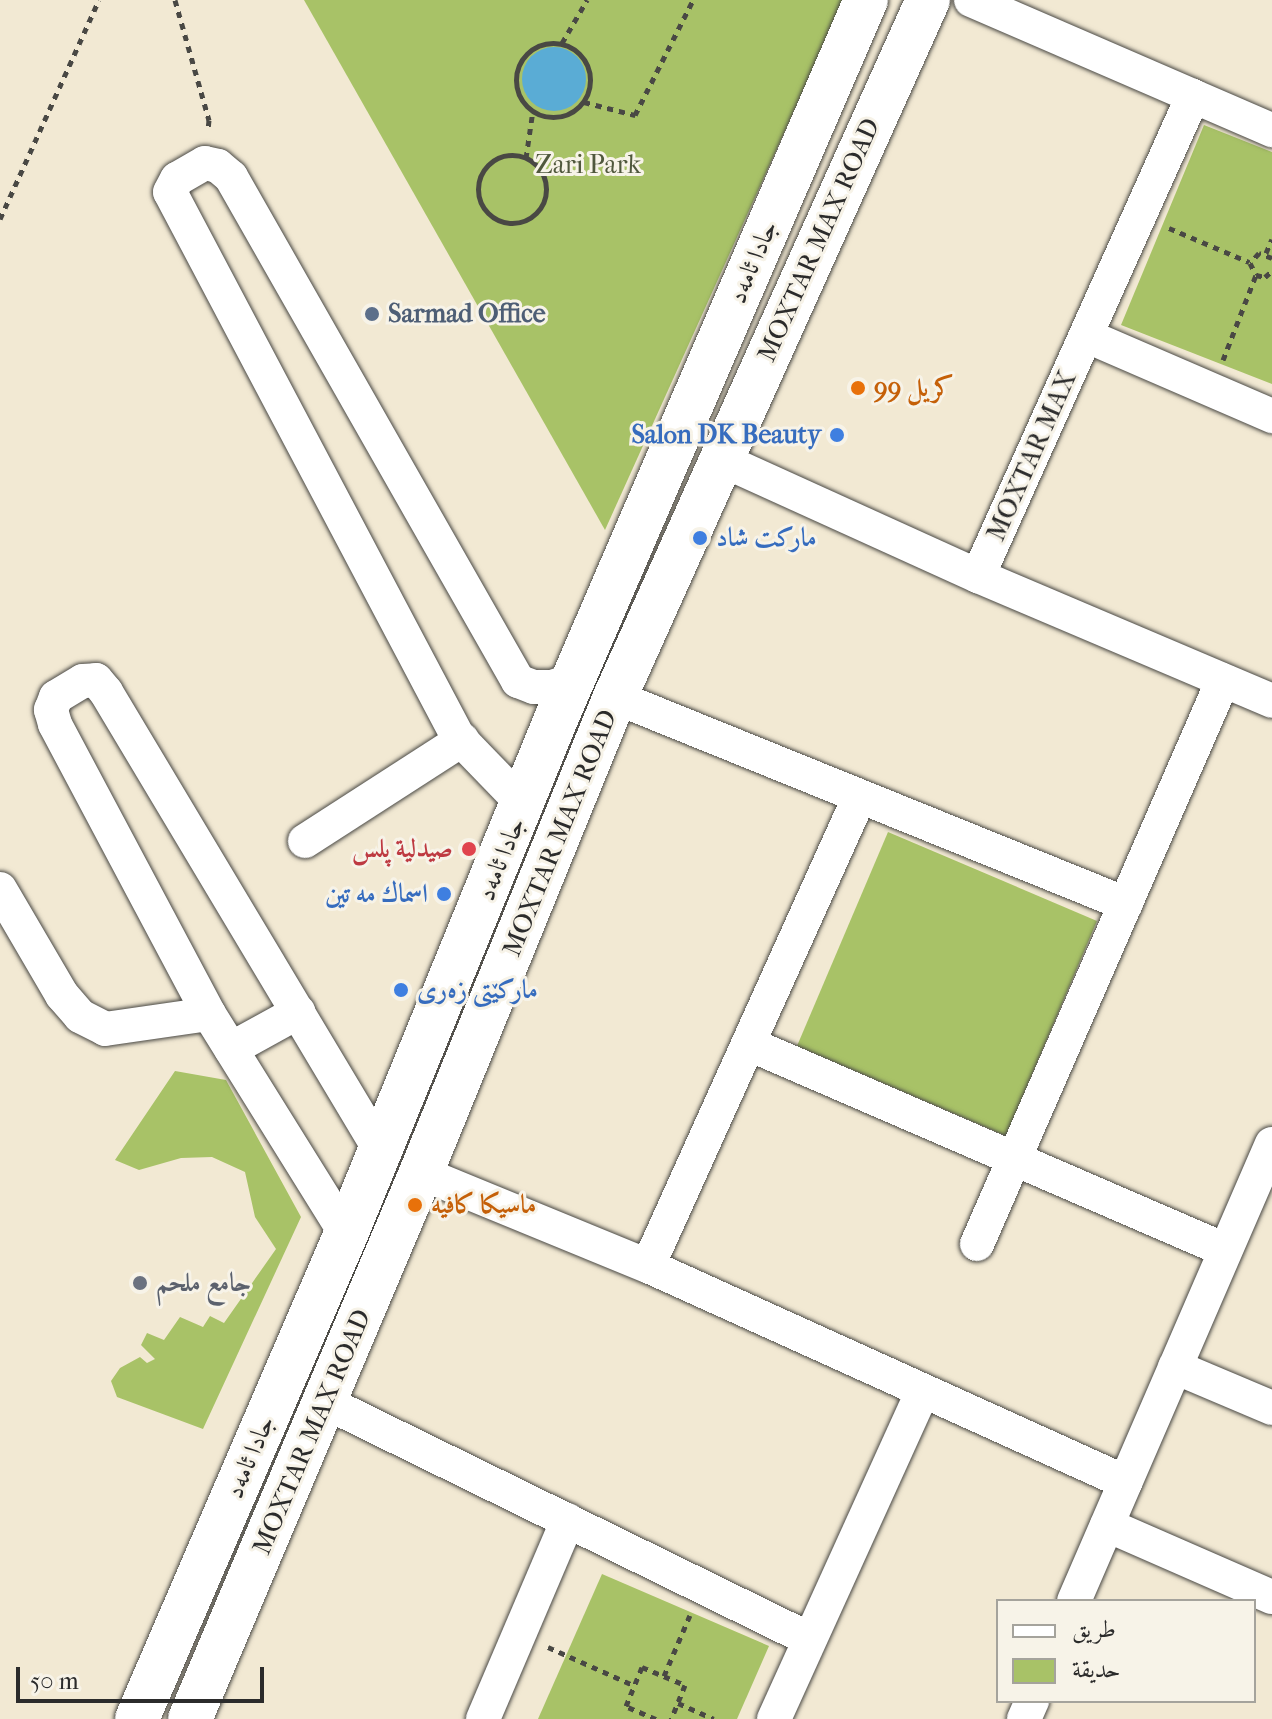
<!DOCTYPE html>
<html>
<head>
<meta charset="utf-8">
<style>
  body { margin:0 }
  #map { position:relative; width:1272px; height:1719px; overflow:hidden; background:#f2e9d3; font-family:"IM FELL French Canon",Amiri,serif }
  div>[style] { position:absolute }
  .green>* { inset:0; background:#a8c267 }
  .water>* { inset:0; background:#5aacd5 }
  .round { border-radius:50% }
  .path>* { height:5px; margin-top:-2.5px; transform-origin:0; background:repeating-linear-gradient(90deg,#494844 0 6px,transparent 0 12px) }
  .path>.ring { margin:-2.5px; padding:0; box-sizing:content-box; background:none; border:5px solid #494844; border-radius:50% }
  .roads { filter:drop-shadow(0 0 2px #494844) drop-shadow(0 0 2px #494844) }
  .street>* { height:34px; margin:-17px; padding:0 17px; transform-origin:17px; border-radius:17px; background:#fff }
  .primary>* { height:44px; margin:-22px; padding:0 22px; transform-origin:22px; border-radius:22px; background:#fff }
  .dots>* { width:22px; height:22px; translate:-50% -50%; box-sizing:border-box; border:4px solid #f7f3e8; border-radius:50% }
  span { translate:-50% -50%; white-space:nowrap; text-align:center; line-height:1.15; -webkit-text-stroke:6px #f7f3e8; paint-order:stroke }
  .park-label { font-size:26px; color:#50583d }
  .street-label { font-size:26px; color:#2b2b2b }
  .service-label { font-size:26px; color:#4e5e75; font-weight:700 }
  .left { translate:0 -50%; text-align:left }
  .food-label { font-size:26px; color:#c56008; font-weight:700 }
  .shop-label { font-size:26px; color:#366cbe; font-weight:700 }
  .right { translate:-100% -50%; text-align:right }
  .health-label { font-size:26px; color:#be3a42; font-weight:700 }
  .worship-label { font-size:26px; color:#5b616d; font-weight:700 }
  .legend { position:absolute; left:996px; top:1599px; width:260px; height:104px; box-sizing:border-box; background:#f7f3e8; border:2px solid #a5a39c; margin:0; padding:10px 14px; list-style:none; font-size:24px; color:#2b2b2b }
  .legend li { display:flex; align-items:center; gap:16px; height:40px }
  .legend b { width:40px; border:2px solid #a5a39c }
  .scale { position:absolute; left:16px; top:1667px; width:248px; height:36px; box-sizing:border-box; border:4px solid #2b2b2b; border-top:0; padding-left:10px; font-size:24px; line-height:28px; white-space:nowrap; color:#2b2b2b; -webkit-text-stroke:6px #f7f3e8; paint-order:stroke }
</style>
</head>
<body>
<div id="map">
  <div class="green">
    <div style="clip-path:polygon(304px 0,844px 0,605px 530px)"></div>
    <div style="clip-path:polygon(1204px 125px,1272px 152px,1272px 384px,1121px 325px)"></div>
    <div style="clip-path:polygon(888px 832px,1097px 921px,1006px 1136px,797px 1046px)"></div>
    <div style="clip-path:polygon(175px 1071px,226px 1080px,301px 1217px,203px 1429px,117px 1397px,111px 1381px,120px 1368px,140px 1357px,147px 1363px,155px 1359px,141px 1345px,147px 1333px,164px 1340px,180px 1317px,203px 1327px,210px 1316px,224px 1323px,276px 1249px,255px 1217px,245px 1172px,212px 1157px,181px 1158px,139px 1170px,115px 1160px)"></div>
    <div style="clip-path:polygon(602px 1574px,769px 1646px,737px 1719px,538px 1719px)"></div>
  </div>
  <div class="water">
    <div class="round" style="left:522px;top:47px;width:64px;height:64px"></div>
  </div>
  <div class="path">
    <div style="left:175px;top:0;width:125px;rotate:74.2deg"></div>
    <div style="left:209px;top:120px;width:10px;rotate:96deg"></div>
    <div class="ring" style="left:516px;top:43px;width:69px;height:69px"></div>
    <div style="left:562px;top:43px;width:50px;rotate:-59.8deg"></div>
    <div style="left:584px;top:102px;width:53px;rotate:14.3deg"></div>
    <div style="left:635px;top:115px;width:129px;rotate:-63.2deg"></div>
    <div class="ring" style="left:478px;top:155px;width:63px;height:63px"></div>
    <div style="left:526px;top:158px;width:49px;rotate:-81.7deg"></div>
    <div style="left:0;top:219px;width:240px;rotate:-65.7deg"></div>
    <div style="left:1169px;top:228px;width:87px;rotate:23deg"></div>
    <div style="left:1266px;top:253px;width:15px;rotate:-67deg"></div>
    <div style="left:1272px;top:258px;width:14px;rotate:-159deg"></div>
    <div style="left:1259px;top:253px;width:13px;rotate:132deg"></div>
    <div style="left:1250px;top:263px;width:13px;rotate:63deg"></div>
    <div style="left:1256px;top:275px;width:9px;rotate:13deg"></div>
    <div style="left:1265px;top:277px;width:9px;rotate:-41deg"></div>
    <div style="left:1223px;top:360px;width:91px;rotate:-68.8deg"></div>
    <div style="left:548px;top:1647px;width:95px;rotate:24.1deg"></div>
    <div style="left:664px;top:1676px;width:66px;rotate:-66.9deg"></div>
    <div style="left:678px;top:1703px;width:39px;rotate:24deg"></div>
    <div style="left:656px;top:1719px;width:33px;rotate:-157deg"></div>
    <div style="left:626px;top:1706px;width:42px;rotate:-67.7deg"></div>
    <div style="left:642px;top:1667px;width:47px;rotate:22.7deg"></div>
    <div style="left:685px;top:1685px;width:37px;rotate:112deg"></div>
  </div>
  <div class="roads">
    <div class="street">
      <div style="left:971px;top:0;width:328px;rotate:23.4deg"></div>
      <div style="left:1087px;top:336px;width:202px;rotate:23.4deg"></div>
      <div style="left:720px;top:459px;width:283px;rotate:24.4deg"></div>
      <div style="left:978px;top:576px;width:319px;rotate:23deg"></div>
      <div style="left:978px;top:576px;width:526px;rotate:-65.87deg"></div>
      <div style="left:615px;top:697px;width:551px;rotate:22.05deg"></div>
      <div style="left:523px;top:804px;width:93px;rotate:-134.1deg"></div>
      <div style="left:458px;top:737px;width:616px;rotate:-117.85deg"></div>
      <div style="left:170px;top:192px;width:15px;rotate:-62deg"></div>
      <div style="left:177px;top:179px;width:32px;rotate:-30deg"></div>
      <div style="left:205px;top:163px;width:13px;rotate:13deg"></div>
      <div style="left:218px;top:166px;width:17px;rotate:40deg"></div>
      <div style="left:231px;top:177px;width:580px;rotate:60.34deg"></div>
      <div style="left:518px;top:681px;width:17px;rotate:21deg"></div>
      <div style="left:534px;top:687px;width:18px"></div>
      <div style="left:552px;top:687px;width:22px;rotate:-18deg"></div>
      <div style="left:305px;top:841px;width:187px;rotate:-32.8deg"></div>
      <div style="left:0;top:889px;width:123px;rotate:59.7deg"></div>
      <div style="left:62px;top:995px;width:28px;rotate:49deg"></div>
      <div style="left:80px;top:1016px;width:28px;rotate:27deg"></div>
      <div style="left:105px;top:1029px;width:105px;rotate:-8.2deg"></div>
      <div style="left:749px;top:1044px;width:519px;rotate:23.4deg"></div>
      <div style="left:231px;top:1049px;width:77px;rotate:-28.9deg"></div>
      <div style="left:421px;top:1173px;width:245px;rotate:22.3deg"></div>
      <div style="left:648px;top:1266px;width:524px;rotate:24.36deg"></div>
      <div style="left:346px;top:1234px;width:259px;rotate:-121.9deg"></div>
      <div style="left:209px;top:1014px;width:328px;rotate:-118deg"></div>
      <div style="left:55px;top:724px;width:15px;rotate:-106deg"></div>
      <div style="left:51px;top:710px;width:14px;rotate:-69deg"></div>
      <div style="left:56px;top:697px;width:31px;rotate:-31deg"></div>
      <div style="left:83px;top:681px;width:13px;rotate:-4deg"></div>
      <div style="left:96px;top:680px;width:16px;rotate:50deg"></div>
      <div style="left:106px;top:692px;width:534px;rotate:59.11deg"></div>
      <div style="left:977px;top:1244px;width:615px;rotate:-66.43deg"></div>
      <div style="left:648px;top:1266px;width:513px;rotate:-65.73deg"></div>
      <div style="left:1175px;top:1367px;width:105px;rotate:22.9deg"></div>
      <div style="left:325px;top:1402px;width:539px;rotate:26.09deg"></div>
      <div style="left:1107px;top:1525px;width:180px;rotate:23.6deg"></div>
      <div style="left:1074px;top:1601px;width:498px;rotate:-66.6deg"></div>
      <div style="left:483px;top:1719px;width:216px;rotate:-66.9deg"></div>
      <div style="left:774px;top:1719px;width:359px;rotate:-65.6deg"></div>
      <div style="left:1024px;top:1719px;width:20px;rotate:-66deg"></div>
    </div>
    <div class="primary">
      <div style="left:137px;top:1719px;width:528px;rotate:-66.69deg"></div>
      <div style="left:346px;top:1234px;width:556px;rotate:-67.82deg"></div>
      <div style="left:556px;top:719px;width:783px;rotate:-66.68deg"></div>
      <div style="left:190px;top:1719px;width:593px;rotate:-67.07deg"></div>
      <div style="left:421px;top:1173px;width:514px;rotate:-67.83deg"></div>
      <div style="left:615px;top:697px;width:764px;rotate:-65.82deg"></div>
    </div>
  </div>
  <div class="dots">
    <div style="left:372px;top:314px;background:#5c6f8a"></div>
    <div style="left:858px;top:388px;background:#e8710a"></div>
    <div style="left:837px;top:435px;background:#3f7fe0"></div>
    <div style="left:700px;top:538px;background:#3f7fe0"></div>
    <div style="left:469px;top:849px;background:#e0444e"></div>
    <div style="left:444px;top:894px;background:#3f7fe0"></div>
    <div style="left:401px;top:990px;background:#3f7fe0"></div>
    <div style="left:415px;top:1205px;background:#e8710a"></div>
    <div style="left:140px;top:1283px;background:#6b7280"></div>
  </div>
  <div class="park-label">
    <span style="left:588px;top:165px">Zari Park</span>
  </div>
  <div class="street-label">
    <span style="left:819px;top:240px;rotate:-66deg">MOXTAR MAX ROAD</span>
    <span style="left:753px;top:262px;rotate:-67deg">جادا ئامەد</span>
    <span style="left:1032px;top:456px;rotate:-66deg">MOXTAR MAX</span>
    <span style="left:560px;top:833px;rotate:-68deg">MOXTAR MAX ROAD</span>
    <span style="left:501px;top:859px;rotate:-68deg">جادا ئامەد</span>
    <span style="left:312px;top:1432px;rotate:-67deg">MOXTAR MAX ROAD</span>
    <span style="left:250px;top:1457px;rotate:-67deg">جادا ئامەد</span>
  </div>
  <div class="service-label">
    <span class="left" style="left:388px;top:314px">Sarmad Office</span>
  </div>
  <div class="food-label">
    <span class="left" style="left:874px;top:388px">99 كريل</span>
    <span class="left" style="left:431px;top:1205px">ماسيكا كافيه</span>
  </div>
  <div class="shop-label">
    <span class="right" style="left:821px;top:435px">Salon DK Beauty</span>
    <span class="left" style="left:716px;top:538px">ماركت شاد</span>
    <span class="right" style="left:428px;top:894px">اسماك مه تين</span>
    <span class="left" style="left:417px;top:990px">مارکێتی زەری</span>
  </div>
  <div class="health-label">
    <span class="right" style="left:453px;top:849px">صيدلية پلس</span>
  </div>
  <div class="worship-label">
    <span class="left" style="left:156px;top:1283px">جامع ملحم</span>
  </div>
  <ul class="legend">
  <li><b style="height:10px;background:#fff"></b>طريق</li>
  <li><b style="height:22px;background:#a8c267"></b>حديقة</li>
  </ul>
  <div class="scale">50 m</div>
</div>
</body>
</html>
